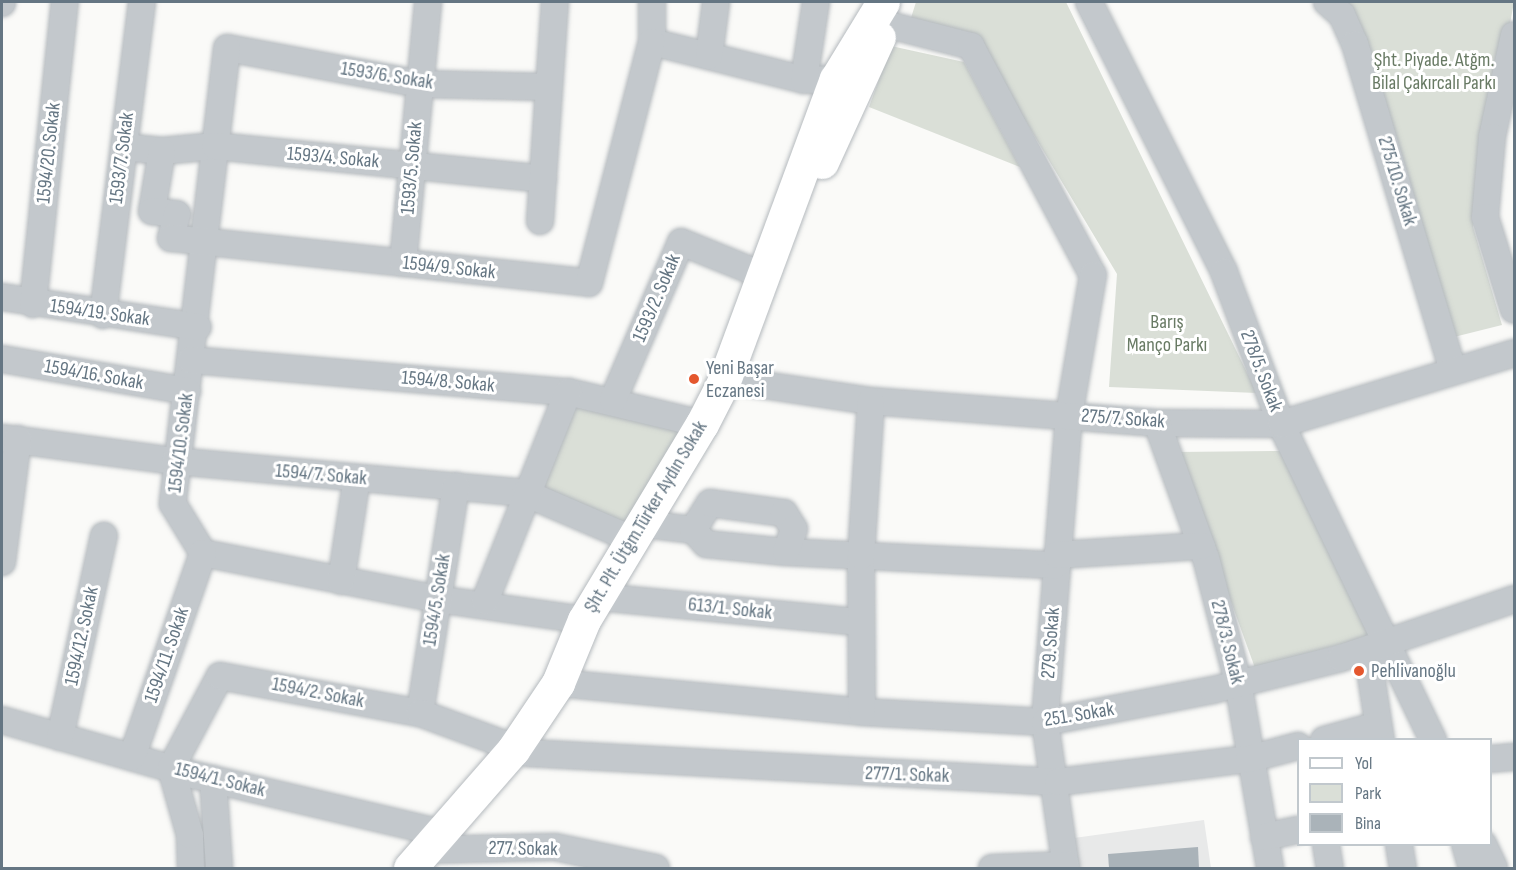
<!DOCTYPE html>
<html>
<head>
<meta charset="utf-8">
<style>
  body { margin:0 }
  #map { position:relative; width:1516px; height:870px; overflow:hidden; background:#fafaf8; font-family:"Sofia Sans Condensed",sans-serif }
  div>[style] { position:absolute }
  .built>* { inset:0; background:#e8e9e9 }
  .green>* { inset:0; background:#dadfd7 }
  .building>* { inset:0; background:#aab3b9 }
  .roads { filter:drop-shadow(0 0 2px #b5babe) drop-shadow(0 0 2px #b5babe) }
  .minor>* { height:26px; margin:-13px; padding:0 13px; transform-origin:13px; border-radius:13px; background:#c3c8cc }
  .major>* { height:33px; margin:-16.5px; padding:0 16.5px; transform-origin:16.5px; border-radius:16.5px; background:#fff }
  .dots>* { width:16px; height:16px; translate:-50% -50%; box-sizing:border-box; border:3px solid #fff; border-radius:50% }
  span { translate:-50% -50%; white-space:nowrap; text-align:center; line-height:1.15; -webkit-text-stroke:6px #fff; paint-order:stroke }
  .park-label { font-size:20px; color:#687a64 }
  .street-label { font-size:20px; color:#657683 }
  .poi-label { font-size:20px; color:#657683 }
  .left { translate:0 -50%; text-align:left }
  .frame { position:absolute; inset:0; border:3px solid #657683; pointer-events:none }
  .legend { position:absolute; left:1297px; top:738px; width:195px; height:108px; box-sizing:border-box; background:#fff; border:2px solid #c1c8cd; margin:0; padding:8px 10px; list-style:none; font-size:18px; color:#657683 }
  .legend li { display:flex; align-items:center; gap:12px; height:30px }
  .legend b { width:30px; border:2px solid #c1c8cd }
</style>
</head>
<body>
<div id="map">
  <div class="built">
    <div style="clip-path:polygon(1204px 820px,1211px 868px,1078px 868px,1074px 838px)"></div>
  </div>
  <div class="green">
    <div style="clip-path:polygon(916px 2px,1066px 2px,1257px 393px,1109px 387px,1117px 274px,977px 40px,910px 21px)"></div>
    <div style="clip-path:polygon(1334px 2px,1514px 2px,1473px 227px,1502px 325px,1454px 337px)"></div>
    <div style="clip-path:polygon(891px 46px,964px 62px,1020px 167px,869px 107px)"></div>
    <div style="clip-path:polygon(571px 397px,682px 424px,629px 533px,534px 488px)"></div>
    <div style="clip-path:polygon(1282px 451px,1378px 634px,1255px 668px,1177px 452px)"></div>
  </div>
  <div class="building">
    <div style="clip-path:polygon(1198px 847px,1199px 868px,1109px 868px,1108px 854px)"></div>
  </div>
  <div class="roads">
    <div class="minor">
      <div style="left:652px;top:2px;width:40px;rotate:90deg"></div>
      <div style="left:652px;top:42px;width:157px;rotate:14deg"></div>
      <div style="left:804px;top:80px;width:32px;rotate:-2deg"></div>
      <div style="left:1089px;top:2px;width:302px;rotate:63.4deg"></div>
      <div style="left:1224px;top:272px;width:162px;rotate:69.4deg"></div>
      <div style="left:1281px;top:424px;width:351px;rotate:64.3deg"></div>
      <div style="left:1327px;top:2px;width:20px;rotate:41deg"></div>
      <div style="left:1342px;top:15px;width:32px;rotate:66deg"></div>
      <div style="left:1355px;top:44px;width:338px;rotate:73.3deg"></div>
      <div style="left:2px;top:3px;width:1px;rotate:-90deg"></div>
      <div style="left:885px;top:24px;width:89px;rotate:14.3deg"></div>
      <div style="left:971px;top:46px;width:259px;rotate:62deg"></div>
      <div style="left:1093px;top:275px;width:142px;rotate:99.7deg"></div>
      <div style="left:1069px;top:415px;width:308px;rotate:94.5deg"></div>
      <div style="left:1045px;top:722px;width:148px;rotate:81.8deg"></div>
      <div style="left:1514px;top:35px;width:104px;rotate:102.2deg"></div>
      <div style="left:1492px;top:137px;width:80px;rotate:95deg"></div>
      <div style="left:1485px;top:217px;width:97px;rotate:72.7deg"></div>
      <div style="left:709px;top:56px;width:54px;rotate:-82.6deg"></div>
      <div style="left:804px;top:80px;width:79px;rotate:-81.3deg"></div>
      <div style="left:549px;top:87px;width:129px;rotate:-178.7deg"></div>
      <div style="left:420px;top:84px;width:196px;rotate:-169.4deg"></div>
      <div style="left:227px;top:48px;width:459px;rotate:96.8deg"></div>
      <div style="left:173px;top:504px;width:57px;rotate:58.5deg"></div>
      <div style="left:203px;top:553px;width:238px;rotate:11.1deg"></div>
      <div style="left:437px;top:599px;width:148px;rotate:8.1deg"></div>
      <div style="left:124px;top:147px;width:38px;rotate:6deg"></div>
      <div style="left:162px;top:151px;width:53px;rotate:-5.4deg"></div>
      <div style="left:215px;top:146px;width:330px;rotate:5.7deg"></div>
      <div style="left:162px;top:151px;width:61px;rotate:99.5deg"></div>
      <div style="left:152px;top:211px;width:25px;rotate:7deg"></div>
      <div style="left:177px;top:214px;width:25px;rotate:104deg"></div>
      <div style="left:171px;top:238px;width:420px;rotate:6.1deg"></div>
      <div style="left:589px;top:283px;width:249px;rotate:-75.4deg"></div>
      <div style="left:540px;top:221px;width:220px;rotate:-86.1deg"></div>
      <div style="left:403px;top:263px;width:262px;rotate:-84.5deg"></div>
      <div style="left:2px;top:297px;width:198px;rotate:8.7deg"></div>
      <div style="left:33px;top:304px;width:304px;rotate:-84deg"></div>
      <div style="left:103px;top:315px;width:315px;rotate:-82.9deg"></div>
      <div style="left:2px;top:359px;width:188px;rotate:9.8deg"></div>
      <div style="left:191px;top:360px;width:378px;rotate:4.9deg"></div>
      <div style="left:568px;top:392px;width:138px;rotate:13.4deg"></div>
      <div style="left:723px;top:379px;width:150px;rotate:8.5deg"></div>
      <div style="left:871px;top:401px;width:287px;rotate:4.4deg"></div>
      <div style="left:1157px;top:423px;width:124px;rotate:0.5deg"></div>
      <div style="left:1281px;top:424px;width:244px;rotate:-16.9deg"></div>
      <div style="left:613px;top:400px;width:172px;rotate:-66.7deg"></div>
      <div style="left:681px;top:242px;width:85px;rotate:22.1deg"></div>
      <div style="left:1157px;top:423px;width:144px;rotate:70.1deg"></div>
      <div style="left:1206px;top:558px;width:128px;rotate:75.5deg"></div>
      <div style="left:1238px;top:682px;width:189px;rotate:80.2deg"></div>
      <div style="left:2px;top:438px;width:175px;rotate:7.6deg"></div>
      <div style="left:175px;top:461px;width:351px;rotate:5.2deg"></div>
      <div style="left:525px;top:493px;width:116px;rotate:23.3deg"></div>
      <div style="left:644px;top:524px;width:49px;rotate:7deg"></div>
      <div style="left:693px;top:530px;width:19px;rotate:47deg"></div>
      <div style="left:706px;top:544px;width:80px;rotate:5.7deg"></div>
      <div style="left:786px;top:552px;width:270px;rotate:2.8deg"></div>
      <div style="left:693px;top:530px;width:32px;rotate:-58deg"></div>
      <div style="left:710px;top:503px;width:75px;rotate:7.7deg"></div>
      <div style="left:784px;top:513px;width:19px;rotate:58deg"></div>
      <div style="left:794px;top:529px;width:24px;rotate:109deg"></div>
      <div style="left:1057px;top:555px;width:145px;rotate:-3.6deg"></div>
      <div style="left:2px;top:562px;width:124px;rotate:-82.6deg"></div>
      <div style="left:341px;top:581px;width:104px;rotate:-81.2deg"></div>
      <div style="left:599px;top:597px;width:262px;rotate:5.5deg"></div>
      <div style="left:485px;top:601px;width:225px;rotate:-68.3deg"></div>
      <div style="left:1367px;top:650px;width:91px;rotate:81.2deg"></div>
      <div style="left:558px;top:683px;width:305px;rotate:5.4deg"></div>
      <div style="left:862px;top:712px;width:183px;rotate:3.1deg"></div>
      <div style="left:1045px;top:722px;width:171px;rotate:-10.8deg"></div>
      <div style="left:1213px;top:690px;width:132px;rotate:-14deg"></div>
      <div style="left:1341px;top:658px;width:183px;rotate:-18.8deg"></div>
      <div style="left:862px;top:712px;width:156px;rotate:-90.4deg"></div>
      <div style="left:861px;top:556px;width:155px;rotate:-86.3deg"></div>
      <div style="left:420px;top:713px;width:230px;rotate:-81deg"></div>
      <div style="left:2px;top:720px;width:200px;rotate:16deg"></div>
      <div style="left:194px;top:775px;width:254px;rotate:13.2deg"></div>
      <div style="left:60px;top:737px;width:206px;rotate:-77.7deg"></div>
      <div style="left:1324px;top:740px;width:56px;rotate:-15.5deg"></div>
      <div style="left:132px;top:757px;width:216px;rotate:-70.8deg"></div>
      <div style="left:1490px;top:759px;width:24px;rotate:-5deg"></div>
      <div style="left:213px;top:779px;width:89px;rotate:86.1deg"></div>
      <div style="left:1264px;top:837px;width:35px;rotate:-12deg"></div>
      <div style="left:1326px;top:844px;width:24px;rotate:81deg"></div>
      <div style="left:1399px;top:844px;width:24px;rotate:81deg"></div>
      <div style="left:1465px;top:844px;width:25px;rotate:74deg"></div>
      <div style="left:1483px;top:844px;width:26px;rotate:65deg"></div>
      <div style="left:424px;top:850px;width:131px;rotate:-1.3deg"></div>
      <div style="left:555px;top:847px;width:103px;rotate:11.7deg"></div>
      <div style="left:191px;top:868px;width:33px;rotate:-92deg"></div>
      <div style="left:190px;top:835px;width:70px;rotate:-105.8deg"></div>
      <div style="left:171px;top:768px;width:104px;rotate:-62deg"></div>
      <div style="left:220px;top:676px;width:203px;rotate:10.5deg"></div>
      <div style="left:420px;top:713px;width:115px;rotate:20.3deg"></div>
      <div style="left:528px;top:753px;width:531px;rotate:3.13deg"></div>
      <div style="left:1058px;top:782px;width:192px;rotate:-6.9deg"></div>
      <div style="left:1249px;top:759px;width:51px;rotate:-14.9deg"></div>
      <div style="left:992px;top:868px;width:74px;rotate:-2.3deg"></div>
    </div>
    <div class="major">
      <div style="left:822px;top:162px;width:137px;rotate:-65.5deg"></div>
      <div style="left:410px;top:868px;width:157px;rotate:-48.9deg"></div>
      <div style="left:513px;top:750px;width:81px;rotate:-56.1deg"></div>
      <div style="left:558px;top:683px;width:68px;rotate:-67.6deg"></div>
      <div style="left:584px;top:620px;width:229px;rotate:-59deg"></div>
      <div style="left:702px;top:424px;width:48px;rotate:-62.9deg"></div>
      <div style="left:724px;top:381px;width:322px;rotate:-69.7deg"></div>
      <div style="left:836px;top:79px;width:90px;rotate:-58.6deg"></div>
    </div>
  </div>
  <div class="dots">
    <div style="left:694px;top:379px;background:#e4572e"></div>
    <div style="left:1359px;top:671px;background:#e4572e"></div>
  </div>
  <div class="park-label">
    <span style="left:1434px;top:72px">Şht. Piyade. Atğm.<br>Bilal Çakırcalı Parkı</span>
    <span style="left:1167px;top:334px">Barış<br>Manço Parkı</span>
  </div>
  <div class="street-label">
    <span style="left:387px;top:76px;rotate:9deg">1593/6. Sokak</span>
    <span style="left:49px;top:153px;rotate:-84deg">1594/20. Sokak</span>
    <span style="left:122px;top:158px;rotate:-83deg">1593/7. Sokak</span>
    <span style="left:333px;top:158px;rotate:5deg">1593/4. Sokak</span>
    <span style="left:412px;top:168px;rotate:-85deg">1593/5. Sokak</span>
    <span style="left:1397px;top:181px;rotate:73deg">275/10. Sokak</span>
    <span style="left:449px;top:268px;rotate:6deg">1594/9. Sokak</span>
    <span style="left:657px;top:298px;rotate:-67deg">1593/2. Sokak</span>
    <span style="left:100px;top:313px;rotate:8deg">1594/19. Sokak</span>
    <span style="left:1261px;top:371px;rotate:69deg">278/5. Sokak</span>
    <span style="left:94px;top:375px;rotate:10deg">1594/16. Sokak</span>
    <span style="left:448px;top:382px;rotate:5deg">1594/8. Sokak</span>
    <span style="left:1123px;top:419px;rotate:4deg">275/7. Sokak</span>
    <span style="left:181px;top:443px;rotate:-83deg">1594/10. Sokak</span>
    <span style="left:321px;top:475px;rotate:5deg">1594/7. Sokak</span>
    <span style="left:646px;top:517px;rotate:-59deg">Şht. Plt. Ütğm.Türker Aydın Sokak</span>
    <span style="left:437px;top:600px;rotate:-81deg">1594/5. Sokak</span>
    <span style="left:730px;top:609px;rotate:6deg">613/1. Sokak</span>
    <span style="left:82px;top:636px;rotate:-78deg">1594/12. Sokak</span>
    <span style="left:1227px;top:642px;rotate:76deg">278/3. Sokak</span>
    <span style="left:1051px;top:643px;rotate:-86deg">279. Sokak</span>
    <span style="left:167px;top:655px;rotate:-71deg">1594/11. Sokak</span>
    <span style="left:318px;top:693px;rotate:11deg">1594/2. Sokak</span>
    <span style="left:1079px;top:715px;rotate:-9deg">251. Sokak</span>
    <span style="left:907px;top:775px;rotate:2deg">277/1. Sokak</span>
    <span style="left:220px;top:780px;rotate:14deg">1594/1. Sokak</span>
    <span style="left:523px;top:849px;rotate:1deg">277. Sokak</span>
  </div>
  <div class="poi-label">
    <span class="left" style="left:706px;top:380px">Yeni Başar<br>Eczanesi</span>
    <span class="left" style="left:1371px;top:671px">Pehlivanoğlu</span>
  </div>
  <div class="frame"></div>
  <ul class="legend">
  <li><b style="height:8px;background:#fff"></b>Yol</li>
  <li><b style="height:16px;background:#dadfd7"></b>Park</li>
  <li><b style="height:16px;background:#aab3b9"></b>Bina</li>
  </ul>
</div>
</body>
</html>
